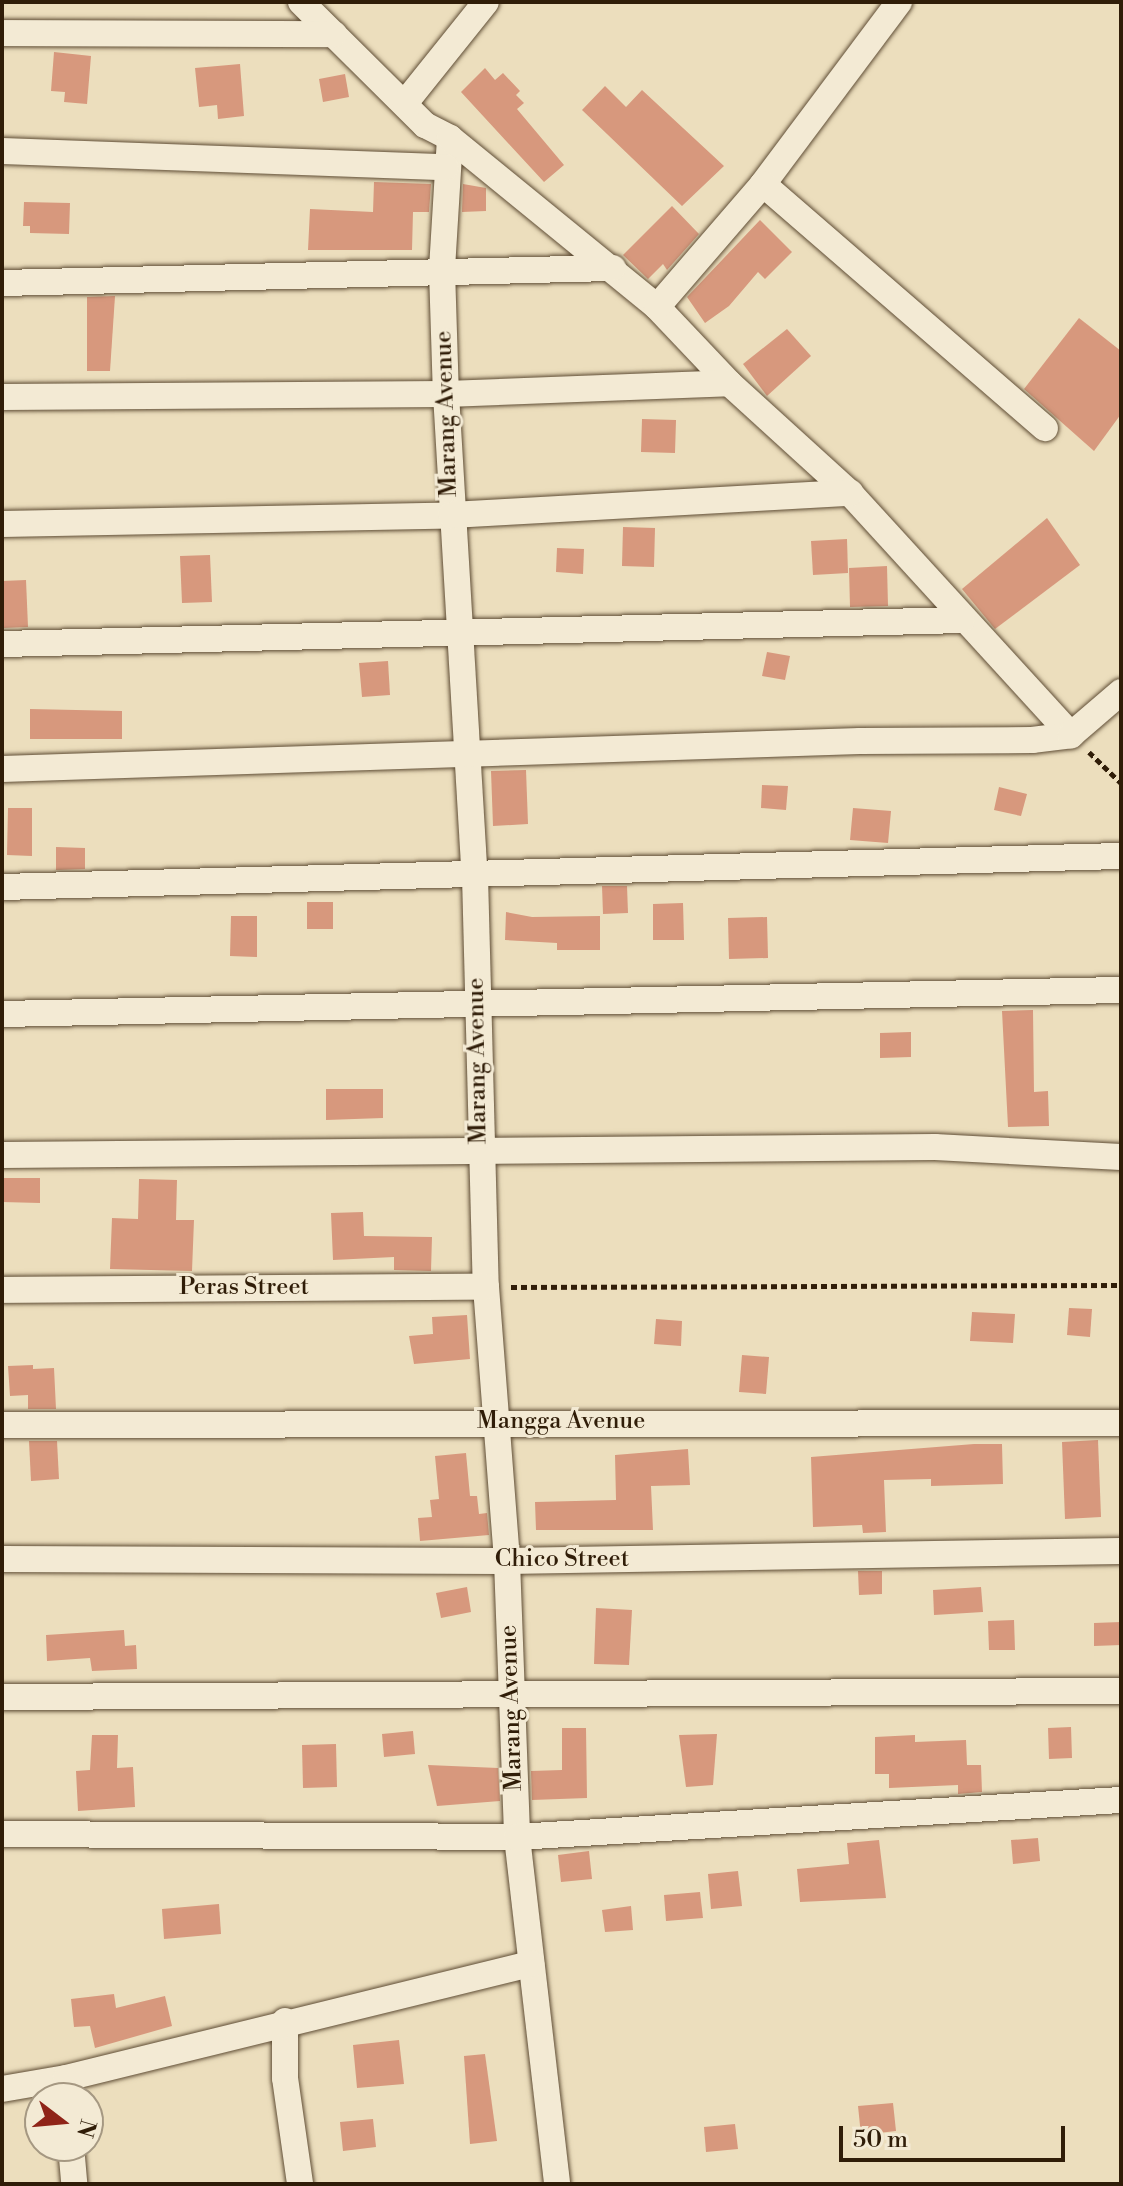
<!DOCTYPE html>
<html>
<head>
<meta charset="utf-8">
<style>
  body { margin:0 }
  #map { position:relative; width:1123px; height:2186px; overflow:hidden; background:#ecdebd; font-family:"Libre Bodoni",serif }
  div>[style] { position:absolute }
  .building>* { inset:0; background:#d7987d }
  .path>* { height:5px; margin-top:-2.5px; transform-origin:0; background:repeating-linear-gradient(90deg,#301d08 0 6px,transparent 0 10px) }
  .roads { filter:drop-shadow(0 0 2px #5f4d35) drop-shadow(0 0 2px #5f4d35) }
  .street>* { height:26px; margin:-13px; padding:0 13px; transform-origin:13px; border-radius:13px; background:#f3ead4 }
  span { translate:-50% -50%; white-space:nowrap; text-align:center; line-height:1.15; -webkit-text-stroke:6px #f3ead4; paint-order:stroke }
  .street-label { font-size:24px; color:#301d08 }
  .frame { position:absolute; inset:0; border:4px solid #301d08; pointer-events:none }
  .north { position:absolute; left:24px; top:2082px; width:80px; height:80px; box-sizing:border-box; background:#f3ead4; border:2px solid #a59882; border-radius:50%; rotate:106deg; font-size:22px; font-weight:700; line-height:32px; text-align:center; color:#301d08 }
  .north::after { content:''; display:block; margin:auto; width:28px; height:36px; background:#8f2418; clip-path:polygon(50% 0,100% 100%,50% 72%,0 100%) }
  .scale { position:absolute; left:839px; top:2126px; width:226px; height:36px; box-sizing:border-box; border:4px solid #301d08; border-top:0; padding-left:10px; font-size:24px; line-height:28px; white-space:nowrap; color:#301d08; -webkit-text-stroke:6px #f3ead4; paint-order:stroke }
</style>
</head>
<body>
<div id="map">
  <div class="building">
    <div style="clip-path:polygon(54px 52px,91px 56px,87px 104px,64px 102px,65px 92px,51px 91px)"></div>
    <div style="clip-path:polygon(240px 64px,244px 116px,218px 119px,217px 105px,199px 107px,195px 68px)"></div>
    <div style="clip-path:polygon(485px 68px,495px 80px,503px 73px,520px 91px,516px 95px,524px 103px,517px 109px,564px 165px,544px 182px,461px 92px)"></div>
    <div style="clip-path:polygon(345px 74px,349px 97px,323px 102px,319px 79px)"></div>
    <div style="clip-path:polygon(605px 86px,626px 107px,642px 90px,724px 166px,682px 206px,582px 110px)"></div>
    <div style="clip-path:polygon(374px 182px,431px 184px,429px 212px,413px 212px,412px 250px,308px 250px,310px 209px,373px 212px)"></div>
    <div style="clip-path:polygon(463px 184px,486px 188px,486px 211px,462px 212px)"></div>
    <div style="clip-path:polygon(24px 202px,70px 203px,69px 234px,30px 233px,30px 226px,23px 226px)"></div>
    <div style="clip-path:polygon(672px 206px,699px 234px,667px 270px,663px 264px,648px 279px,623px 255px)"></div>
    <div style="clip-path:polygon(760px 220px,792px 252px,765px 279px,758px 272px,729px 306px,705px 323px,687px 297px)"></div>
    <div style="clip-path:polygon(115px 296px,110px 371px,87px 371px,87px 297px)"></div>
    <div style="clip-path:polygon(1079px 318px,1121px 351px,1121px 414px,1094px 451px,1024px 389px)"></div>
    <div style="clip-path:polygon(787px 329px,811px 356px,767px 396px,743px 364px)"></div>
    <div style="clip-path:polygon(642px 419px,676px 420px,675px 453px,641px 452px)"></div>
    <div style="clip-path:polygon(1047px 518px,1080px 565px,995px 629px,962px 589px)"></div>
    <div style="clip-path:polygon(623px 527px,655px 528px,654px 567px,622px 566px)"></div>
    <div style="clip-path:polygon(847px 539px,848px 573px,813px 575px,811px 541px)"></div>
    <div style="clip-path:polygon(557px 548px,584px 549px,583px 574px,556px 572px)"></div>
    <div style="clip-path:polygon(210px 555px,212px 602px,182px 603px,180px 556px)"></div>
    <div style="clip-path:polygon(887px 566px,888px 606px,850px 607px,849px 568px)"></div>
    <div style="clip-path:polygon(26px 580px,28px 627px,2px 628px,2px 581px)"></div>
    <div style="clip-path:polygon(767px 652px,790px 656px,785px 680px,762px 676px)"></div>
    <div style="clip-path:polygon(388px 661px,390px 695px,362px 697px,359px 663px)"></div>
    <div style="clip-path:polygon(30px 709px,122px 711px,122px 739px,30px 739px)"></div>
    <div style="clip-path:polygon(526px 770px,528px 824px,493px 826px,491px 771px)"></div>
    <div style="clip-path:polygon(762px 785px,788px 786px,786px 810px,761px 808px)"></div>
    <div style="clip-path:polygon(999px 787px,1027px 794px,1021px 816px,994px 810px)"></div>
    <div style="clip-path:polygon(8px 808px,32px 808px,32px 856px,7px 855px)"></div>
    <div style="clip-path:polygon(853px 808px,891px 811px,888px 843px,850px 840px)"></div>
    <div style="clip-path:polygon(56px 847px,85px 848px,85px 869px,56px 870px)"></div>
    <div style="clip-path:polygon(602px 886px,627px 886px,628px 913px,603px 914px)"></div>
    <div style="clip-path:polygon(307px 902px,333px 902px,333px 929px,307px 929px)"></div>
    <div style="clip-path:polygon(683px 903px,684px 940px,653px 940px,653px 904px)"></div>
    <div style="clip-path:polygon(506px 912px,532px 917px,600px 916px,600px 950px,557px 950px,557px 943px,505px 940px)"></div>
    <div style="clip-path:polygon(231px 916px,257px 916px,257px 957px,230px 956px)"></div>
    <div style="clip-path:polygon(767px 917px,768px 958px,729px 959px,728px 918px)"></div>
    <div style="clip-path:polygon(1033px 1010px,1034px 1092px,1048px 1091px,1049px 1126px,1008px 1127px,1002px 1011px)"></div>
    <div style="clip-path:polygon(911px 1032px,911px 1057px,880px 1058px,880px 1033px)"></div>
    <div style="clip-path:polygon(326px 1089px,383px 1089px,383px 1118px,326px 1120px)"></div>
    <div style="clip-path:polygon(2px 1178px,40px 1178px,40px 1203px,2px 1202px)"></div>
    <div style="clip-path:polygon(139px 1179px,177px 1180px,176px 1220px,194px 1220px,192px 1271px,110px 1269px,112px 1218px,138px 1219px)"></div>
    <div style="clip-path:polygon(363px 1212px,364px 1236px,432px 1237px,431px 1271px,394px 1270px,394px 1257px,333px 1260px,331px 1213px)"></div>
    <div style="clip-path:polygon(1069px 1308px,1092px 1309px,1090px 1337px,1067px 1335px)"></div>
    <div style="clip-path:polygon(972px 1312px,1015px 1314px,1013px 1343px,970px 1341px)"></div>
    <div style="clip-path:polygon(467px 1315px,470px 1359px,414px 1364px,409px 1336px,433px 1334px,432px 1317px)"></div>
    <div style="clip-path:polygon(656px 1319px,682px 1321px,681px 1346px,654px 1344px)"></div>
    <div style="clip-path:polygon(742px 1355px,769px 1357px,766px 1394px,739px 1392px)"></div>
    <div style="clip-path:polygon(33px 1365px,33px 1369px,54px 1368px,56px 1409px,28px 1409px,28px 1395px,10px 1396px,8px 1366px)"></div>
    <div style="clip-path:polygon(1098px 1440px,1101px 1517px,1065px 1519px,1062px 1442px)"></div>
    <div style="clip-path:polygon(29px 1441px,57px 1441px,59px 1479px,31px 1481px)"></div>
    <div style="clip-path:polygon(974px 1444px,1002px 1444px,1003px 1484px,931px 1486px,931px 1479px,884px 1480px,886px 1532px,863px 1533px,862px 1525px,813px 1527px,811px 1457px)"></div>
    <div style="clip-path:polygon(688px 1449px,690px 1485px,651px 1486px,653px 1530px,536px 1530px,535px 1502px,616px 1500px,615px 1455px)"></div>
    <div style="clip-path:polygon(466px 1453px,470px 1496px,477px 1496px,479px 1514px,487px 1513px,489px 1535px,420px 1541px,418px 1518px,432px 1517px,430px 1500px,439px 1499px,435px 1456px)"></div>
    <div style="clip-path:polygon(858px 1571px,882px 1571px,882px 1594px,859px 1595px)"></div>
    <div style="clip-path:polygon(467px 1587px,471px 1612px,441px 1618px,436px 1593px)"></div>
    <div style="clip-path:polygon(981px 1587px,983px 1612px,934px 1615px,933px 1590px)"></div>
    <div style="clip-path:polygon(596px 1608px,632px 1610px,629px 1665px,594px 1664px)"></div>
    <div style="clip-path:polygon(1014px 1620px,1015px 1650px,989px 1650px,988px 1621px)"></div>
    <div style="clip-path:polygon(1121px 1622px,1121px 1645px,1094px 1646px,1094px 1623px)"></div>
    <div style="clip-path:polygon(124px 1630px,125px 1646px,136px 1645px,137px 1669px,92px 1671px,90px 1658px,47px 1661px,46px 1635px)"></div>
    <div style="clip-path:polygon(1071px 1727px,1072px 1758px,1049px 1759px,1048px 1728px)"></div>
    <div style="clip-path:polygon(562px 1728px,586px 1728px,587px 1798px,532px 1800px,531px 1771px,562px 1770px)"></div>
    <div style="clip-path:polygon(413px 1731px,415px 1754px,384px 1757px,382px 1734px)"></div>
    <div style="clip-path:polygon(717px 1734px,713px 1785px,686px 1787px,679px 1735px)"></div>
    <div style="clip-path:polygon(92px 1735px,118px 1735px,117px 1768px,133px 1767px,135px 1807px,78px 1811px,76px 1771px,90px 1770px)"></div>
    <div style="clip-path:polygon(915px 1735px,915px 1742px,966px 1740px,967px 1765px,981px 1765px,982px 1792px,958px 1794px,958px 1785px,889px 1788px,889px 1774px,875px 1774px,875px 1737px)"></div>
    <div style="clip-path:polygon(336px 1744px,337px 1787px,303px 1788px,302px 1745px)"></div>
    <div style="clip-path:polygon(428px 1765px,498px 1768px,500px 1801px,437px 1806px)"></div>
    <div style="clip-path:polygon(1038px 1838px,1040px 1861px,1013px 1864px,1011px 1840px)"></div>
    <div style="clip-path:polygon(879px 1840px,886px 1898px,800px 1902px,797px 1869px,849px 1864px,847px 1843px)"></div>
    <div style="clip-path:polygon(589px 1851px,592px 1879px,561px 1882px,558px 1855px)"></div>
    <div style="clip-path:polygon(738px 1871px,742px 1906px,711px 1909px,708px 1874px)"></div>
    <div style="clip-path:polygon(700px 1892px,703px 1918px,666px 1921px,664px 1895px)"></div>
    <div style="clip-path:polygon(219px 1904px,221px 1934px,164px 1939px,162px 1909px)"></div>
    <div style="clip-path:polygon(631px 1906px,633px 1930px,605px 1932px,602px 1910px)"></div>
    <div style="clip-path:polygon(114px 1994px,116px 2008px,165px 1996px,172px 2026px,95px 2048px,90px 2026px,74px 2027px,71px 1999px)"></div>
    <div style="clip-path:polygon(399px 2040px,404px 2084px,357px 2088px,353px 2045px)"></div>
    <div style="clip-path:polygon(485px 2054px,497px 2141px,470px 2144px,464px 2056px)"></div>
    <div style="clip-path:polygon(893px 2103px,896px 2131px,861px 2135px,858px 2106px)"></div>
    <div style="clip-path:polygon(373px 2119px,376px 2147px,343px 2151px,340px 2122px)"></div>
    <div style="clip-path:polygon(735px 2124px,738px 2149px,706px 2152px,704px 2127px)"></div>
  </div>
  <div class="path">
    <div style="left:1089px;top:752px;width:45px;rotate:44.1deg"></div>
    <div style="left:511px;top:1287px;width:610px;rotate:-0.19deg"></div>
  </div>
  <div class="roads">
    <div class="street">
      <div style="left:301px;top:2px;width:175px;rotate:44.8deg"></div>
      <div style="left:425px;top:125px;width:28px;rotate:27deg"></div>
      <div style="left:450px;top:138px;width:132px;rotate:93.5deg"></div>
      <div style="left:442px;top:270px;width:124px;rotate:88.2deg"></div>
      <div style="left:446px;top:394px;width:483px;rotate:86.6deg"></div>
      <div style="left:475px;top:876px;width:411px;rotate:88.5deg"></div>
      <div style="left:486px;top:1287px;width:275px;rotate:85.6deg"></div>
      <div style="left:507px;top:1561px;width:276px;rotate:87.9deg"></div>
      <div style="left:517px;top:1837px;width:349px;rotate:83.4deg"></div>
      <div style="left:2px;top:33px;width:332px;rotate:0.2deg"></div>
      <div style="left:405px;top:103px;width:129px;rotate:-51.3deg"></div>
      <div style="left:450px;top:138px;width:267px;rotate:39.2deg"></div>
      <div style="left:657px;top:307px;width:105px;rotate:46.5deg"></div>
      <div style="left:729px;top:383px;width:164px;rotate:42.3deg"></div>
      <div style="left:850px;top:493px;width:328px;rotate:47.6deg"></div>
      <div style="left:2px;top:151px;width:444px;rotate:2.1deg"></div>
      <div style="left:763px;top:184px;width:227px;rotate:-53.2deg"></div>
      <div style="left:2px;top:283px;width:611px;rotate:-1.41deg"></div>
      <div style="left:657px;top:307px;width:162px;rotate:-49.2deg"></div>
      <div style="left:763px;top:184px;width:373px;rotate:40.9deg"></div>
      <div style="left:2px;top:397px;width:444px;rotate:-0.4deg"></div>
      <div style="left:446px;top:394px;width:283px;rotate:-2.2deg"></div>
      <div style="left:2px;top:524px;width:449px;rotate:-1.1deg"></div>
      <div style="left:451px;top:515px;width:400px;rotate:-3.2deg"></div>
      <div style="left:2px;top:644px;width:960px;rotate:-1.43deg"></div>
      <div style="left:2px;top:769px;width:858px;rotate:-1.87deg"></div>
      <div style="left:860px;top:741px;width:172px;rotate:-0.3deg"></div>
      <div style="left:1032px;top:740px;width:39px;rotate:-7deg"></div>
      <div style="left:1071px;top:735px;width:66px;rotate:-40.7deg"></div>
      <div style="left:2px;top:887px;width:1119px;rotate:-1.59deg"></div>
      <div style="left:2px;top:1014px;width:1119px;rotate:-1.23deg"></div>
      <div style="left:2px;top:1155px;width:933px;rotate:-0.49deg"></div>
      <div style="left:935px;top:1147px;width:186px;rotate:3.1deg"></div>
      <div style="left:2px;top:1290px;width:484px;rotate:-0.4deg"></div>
      <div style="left:2px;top:1425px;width:1119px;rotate:-0.1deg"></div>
      <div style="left:2px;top:1559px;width:505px;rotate:0.23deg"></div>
      <div style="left:507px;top:1561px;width:614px;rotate:-0.93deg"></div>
      <div style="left:2px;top:1697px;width:1119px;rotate:-0.31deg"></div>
      <div style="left:2px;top:1834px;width:515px;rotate:0.33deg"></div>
      <div style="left:517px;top:1837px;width:605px;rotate:-3.51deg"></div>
      <div style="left:285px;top:2021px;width:57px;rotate:90deg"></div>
      <div style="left:285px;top:2078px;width:107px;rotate:81.9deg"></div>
      <div style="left:2px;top:2089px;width:65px;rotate:-9.8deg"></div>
      <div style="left:66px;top:2078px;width:479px;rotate:-13.8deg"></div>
      <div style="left:71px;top:2146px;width:38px;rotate:85deg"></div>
    </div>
  </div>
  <div class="street-label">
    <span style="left:447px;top:414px;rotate:-92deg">Marang Avenue</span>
    <span style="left:478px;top:1061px;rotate:-91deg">Marang Avenue</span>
    <span style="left:244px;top:1288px">Peras Street</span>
    <span style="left:561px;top:1422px">Mangga Avenue</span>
    <span style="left:562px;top:1560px">Chico Street</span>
    <span style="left:512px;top:1708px;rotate:-92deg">Marang Avenue</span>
  </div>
  <div class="frame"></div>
  <div class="north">N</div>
  <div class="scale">50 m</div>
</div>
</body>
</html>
